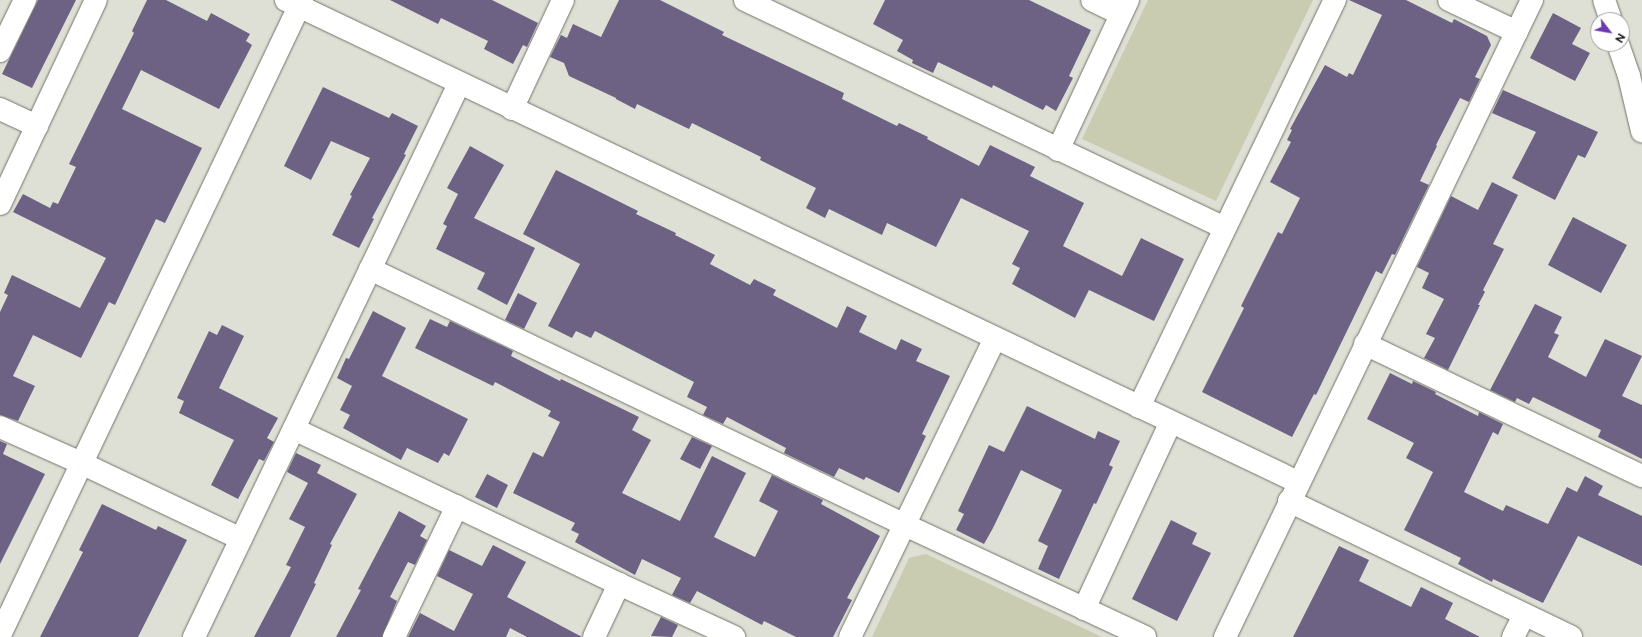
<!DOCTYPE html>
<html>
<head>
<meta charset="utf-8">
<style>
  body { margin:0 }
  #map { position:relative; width:1642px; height:637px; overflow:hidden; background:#dfe0d5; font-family:Raleway,sans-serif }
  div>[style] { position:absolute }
  .green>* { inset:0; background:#c9ccb1 }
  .building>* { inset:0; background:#6d6184 }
  .roads { filter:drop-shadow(0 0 1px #727369) drop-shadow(0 0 1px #727369) }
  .minor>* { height:22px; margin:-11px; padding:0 11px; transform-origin:11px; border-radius:11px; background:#fff }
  span { translate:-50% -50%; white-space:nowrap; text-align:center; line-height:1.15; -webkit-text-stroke:3.5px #fff; paint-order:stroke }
  .north { position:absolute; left:1590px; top:12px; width:40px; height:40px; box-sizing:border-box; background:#fff; border:1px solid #9f9f9e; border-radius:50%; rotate:121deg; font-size:11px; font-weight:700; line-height:16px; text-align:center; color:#0f0f0c }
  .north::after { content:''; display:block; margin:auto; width:14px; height:18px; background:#6c38af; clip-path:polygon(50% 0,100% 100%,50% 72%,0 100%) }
</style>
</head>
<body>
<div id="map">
  <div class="green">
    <div style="clip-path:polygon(1148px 0,1313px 0,1216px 201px,1082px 139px)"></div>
    <div style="clip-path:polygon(926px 554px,1102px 637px,872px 637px,909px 558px)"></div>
  </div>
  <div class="building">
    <div style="clip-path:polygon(38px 0,76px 0,32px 88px,2px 74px)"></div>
    <div style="clip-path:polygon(147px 0,166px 0,207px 21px,211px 13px,250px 34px,246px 41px,252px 45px,219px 109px,141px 70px,122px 109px,202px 148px,165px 223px,156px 219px,115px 305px,109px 302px,81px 358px,33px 335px,13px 376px,35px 386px,18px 421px,0 415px,0 312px,8px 295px,4px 293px,12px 275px,80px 308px,106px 258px,13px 212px,23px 194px,50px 208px,53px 202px,58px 204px,76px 167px,69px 164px,134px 33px,132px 31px)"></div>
    <div style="clip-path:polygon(390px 0,492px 0,538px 23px,527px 47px,523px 45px,513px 64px,484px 49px,488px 41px,441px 18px,438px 24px)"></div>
    <div style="clip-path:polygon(619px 0,660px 0,724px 32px,722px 35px,844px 93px,842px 99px,897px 126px,899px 123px,928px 137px,927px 139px,979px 166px,990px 145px,1035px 167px,1030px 176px,1084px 203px,1063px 246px,1122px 276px,1141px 238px,1184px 259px,1154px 321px,1089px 290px,1075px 318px,1012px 284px,1020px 268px,1012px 264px,1029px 231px,961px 198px,936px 247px,887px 223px,882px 235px,829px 209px,825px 218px,806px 208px,816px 188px,760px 160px,761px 157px,692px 123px,689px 129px,637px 104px,635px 109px,616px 99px,616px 98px,569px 76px,564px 63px,550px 57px,561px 35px,567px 38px,573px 24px,601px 37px)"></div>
    <div style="clip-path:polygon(885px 0,1029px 0,1091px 30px,1069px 76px,1073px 78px,1056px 111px,1046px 105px,1043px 110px,993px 85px,992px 88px,938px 62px,933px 73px,912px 63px,913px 60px,897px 51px,903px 40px,873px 24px)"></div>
    <div style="clip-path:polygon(1349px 0,1406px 0,1452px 23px,1454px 19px,1487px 36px,1491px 45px,1475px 77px,1480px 79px,1469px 102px,1460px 98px,1436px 145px,1437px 146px,1420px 181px,1429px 185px,1395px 255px,1392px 254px,1382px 274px,1376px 271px,1316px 395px,1314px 394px,1292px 437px,1202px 392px,1244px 308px,1241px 306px,1278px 232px,1282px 234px,1300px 198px,1270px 182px,1291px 142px,1287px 140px,1292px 130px,1290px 129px,1325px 65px,1347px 77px,1349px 73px,1353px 75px,1382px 15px)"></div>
    <div style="clip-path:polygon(1553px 13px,1581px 28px,1572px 44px,1590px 53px,1575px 81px,1530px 58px)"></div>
    <div style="clip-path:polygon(323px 87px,389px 118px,392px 113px,418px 126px,404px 154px,406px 155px,372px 218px,374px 219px,359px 248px,332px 235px,352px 196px,350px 195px,370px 158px,331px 141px,311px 180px,284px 166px)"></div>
    <div style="clip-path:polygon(1503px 90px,1598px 132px,1585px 158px,1578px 155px,1555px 200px,1512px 178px,1536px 132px,1492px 113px)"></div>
    <div style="clip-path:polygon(470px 146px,504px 165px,474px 218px,535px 248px,507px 305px,477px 289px,485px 273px,436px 249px,447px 226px,443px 224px,458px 194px,447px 188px)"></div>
    <div style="clip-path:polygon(556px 170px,638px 211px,636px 214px,676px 233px,675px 235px,715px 255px,710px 264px,750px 285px,754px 279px,776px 290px,773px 295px,837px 328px,847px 306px,867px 316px,859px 332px,896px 350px,901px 339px,922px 349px,916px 361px,950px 376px,922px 434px,926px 436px,899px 493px,866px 477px,864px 480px,839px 468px,834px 477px,784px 453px,786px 448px,727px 417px,723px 424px,703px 415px,707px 407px,687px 397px,694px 382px,595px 331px,591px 338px,576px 331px,572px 338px,548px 326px,580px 264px,523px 234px)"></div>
    <div style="clip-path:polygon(1492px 182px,1518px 195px,1493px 244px,1504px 249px,1483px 290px,1485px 292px,1478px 305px,1480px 305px,1448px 370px,1424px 358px,1435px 338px,1426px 334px,1444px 299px,1422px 288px,1429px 273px,1417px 267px,1451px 196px,1478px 210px)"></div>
    <div style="clip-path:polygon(1573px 217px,1627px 245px,1601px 293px,1548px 265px)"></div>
    <div style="clip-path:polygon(518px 293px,537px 303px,524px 329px,505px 320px)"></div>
    <div style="clip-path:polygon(1535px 304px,1562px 317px,1554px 333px,1559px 335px,1548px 357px,1586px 377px,1605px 339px,1642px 356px,1622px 396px,1642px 405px,1642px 459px,1598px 437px,1601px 430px,1533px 397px,1529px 404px,1517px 398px,1515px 402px,1490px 390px)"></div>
    <div style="clip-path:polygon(373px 311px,406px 328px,382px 376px,468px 419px,449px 456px,444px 453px,438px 463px,407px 448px,401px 460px,343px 428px,350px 415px,340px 410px,352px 386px,337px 378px,346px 358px,349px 359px)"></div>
    <div style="clip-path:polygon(430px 319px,447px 327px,450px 321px,513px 351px,511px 356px,560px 381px,561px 379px,639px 417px,632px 430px,651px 440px,622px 493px,680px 521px,712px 456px,746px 473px,714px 537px,755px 557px,778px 511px,759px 501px,772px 475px,823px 500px,821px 504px,880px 536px,847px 598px,852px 600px,833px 637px,796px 637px,764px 621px,762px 625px,697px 591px,690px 603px,672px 595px,681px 578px,642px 559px,635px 575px,575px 542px,579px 534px,571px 530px,575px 523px,513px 493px,533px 452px,543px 457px,560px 422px,548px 416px,551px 411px,495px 382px,493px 386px,415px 348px)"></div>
    <div style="clip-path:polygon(222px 325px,244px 336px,219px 388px,278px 418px,267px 438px,274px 442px,264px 461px,259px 459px,238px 499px,211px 485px,234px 440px,179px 413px,184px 401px,177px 398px,209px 331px,217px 335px)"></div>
    <div style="clip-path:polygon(1390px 373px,1412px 384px,1413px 381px,1436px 392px,1435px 394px,1478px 416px,1479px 412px,1503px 424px,1498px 435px,1493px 432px,1464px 492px,1503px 511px,1506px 505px,1548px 524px,1567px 487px,1577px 492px,1585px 476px,1603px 486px,1598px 495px,1642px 516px,1642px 566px,1578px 536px,1543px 603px,1493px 579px,1492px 582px,1458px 564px,1461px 558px,1404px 530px,1433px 472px,1406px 458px,1414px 443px,1367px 419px)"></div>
    <div style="clip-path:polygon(1027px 406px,1095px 439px,1098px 431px,1120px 441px,1109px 465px,1113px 467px,1096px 504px,1094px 503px,1059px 579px,1038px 569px,1048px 546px,1038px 541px,1062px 490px,1021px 470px,993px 528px,984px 544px,956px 530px,964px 514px,958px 511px,989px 445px,1004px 452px)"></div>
    <div style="clip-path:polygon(692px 437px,712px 446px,700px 469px,680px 459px)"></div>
    <div style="clip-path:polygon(0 441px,7px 444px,3px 454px,45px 474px,0 564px)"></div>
    <div style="clip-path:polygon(296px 453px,321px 465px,317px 473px,357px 494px,330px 544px,332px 545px,314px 583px,316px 584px,290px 637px,254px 637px,291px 567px,286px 565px,305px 527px,289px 519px,308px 483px,287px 472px)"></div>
    <div style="clip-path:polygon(487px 474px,508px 485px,497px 508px,475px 497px)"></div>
    <div style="clip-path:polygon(102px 504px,156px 530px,158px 526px,187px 540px,138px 637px,40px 637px,83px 552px,79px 550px)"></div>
    <div style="clip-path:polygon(399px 511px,426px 526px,420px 536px,427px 540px,415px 565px,408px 562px,390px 597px,397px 601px,382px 637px,336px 637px,361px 590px,358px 589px)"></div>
    <div style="clip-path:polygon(1171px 520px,1197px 533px,1192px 544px,1211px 553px,1177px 621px,1132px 599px)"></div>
    <div style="clip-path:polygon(493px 545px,526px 562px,507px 597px,582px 637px,527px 637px,510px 628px,506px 637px,408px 637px,420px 613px,454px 631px,473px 594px,437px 576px,449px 550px,482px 566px)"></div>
    <div style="clip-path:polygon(1339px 546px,1369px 560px,1359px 581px,1411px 607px,1421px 587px,1453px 603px,1445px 619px,1480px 637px,1293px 637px)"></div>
    <div style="clip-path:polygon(661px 617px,678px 625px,672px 637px,651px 636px)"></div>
  </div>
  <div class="roads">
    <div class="minor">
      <div style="left:286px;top:0;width:1121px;rotate:25.47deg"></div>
      <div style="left:745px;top:0;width:531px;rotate:25.41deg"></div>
      <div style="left:1092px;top:0;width:32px;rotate:26deg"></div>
      <div style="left:1449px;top:0;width:75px;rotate:25.2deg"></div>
      <div style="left:1604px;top:0;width:21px;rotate:71deg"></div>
      <div style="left:1618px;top:44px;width:34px;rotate:71deg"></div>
      <div style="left:1629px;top:76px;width:57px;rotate:76.7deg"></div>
      <div style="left:0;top:51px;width:57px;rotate:-63.9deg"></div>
      <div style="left:0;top:109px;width:41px;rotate:24.7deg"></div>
      <div style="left:512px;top:109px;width:120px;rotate:-64.9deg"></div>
      <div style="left:1058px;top:150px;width:166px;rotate:-65deg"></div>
      <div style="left:0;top:204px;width:225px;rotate:-64.8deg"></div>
      <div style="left:370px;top:269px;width:593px;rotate:25.57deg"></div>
      <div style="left:905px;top:525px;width:265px;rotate:25deg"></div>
      <div style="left:1365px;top:344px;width:307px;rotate:25.5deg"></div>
      <div style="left:1139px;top:407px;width:452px;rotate:-64.3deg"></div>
      <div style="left:0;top:427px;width:89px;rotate:24deg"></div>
      <div style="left:81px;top:463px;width:177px;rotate:25.4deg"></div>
      <div style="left:294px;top:429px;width:360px;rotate:25.5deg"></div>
      <div style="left:619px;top:584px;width:127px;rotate:24.7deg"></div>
      <div style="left:1289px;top:501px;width:313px;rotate:25.7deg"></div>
      <div style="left:1084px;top:609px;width:206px;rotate:-65.1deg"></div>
      <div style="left:0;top:635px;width:703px;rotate:-64.56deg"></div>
      <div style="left:194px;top:637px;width:613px;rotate:-64.4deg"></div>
      <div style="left:394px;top:637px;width:145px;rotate:-64.3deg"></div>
      <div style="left:594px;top:637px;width:59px;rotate:-64.7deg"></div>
      <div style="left:850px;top:637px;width:332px;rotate:-64.1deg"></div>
      <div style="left:1225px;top:637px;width:707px;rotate:-64.27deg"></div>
      <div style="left:1513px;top:637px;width:25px;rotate:-63deg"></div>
    </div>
  </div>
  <div class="north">N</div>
</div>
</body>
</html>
